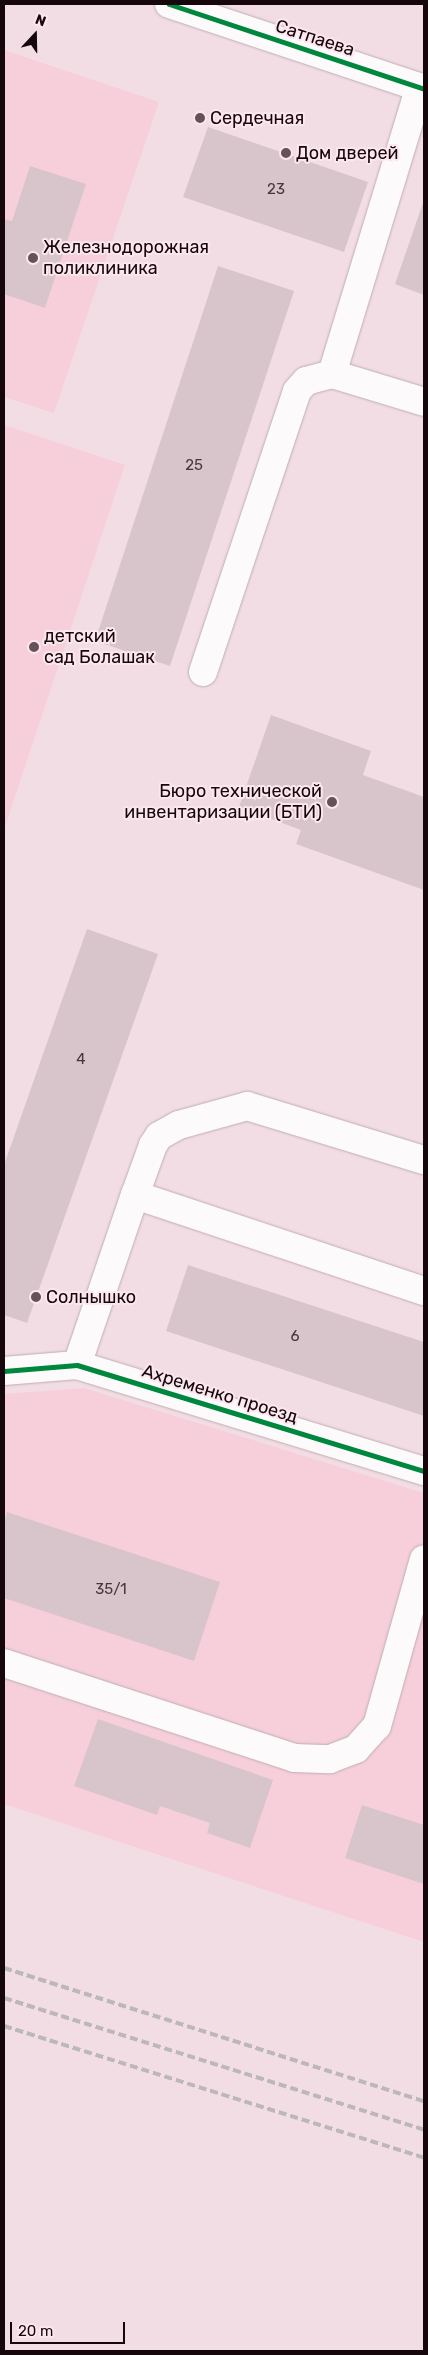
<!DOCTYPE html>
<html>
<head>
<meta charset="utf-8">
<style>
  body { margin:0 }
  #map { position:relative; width:428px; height:2355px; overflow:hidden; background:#f2dde4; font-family:Rubik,sans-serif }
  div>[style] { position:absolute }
  .built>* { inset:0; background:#f6cfdb }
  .building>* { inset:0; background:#d8c5cb }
  .roads { filter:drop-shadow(0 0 1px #bfadb2) drop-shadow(0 0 1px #bfadb2) }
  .minor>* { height:28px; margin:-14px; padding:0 14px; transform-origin:14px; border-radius:14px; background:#fdfafb }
  .rail>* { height:4px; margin-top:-2px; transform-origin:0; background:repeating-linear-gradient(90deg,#bcb7b8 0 8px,transparent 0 12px) }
  .cycleway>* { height:5px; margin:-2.5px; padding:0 2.5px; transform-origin:2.5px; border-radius:2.5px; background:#00873e }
  .dots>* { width:14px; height:14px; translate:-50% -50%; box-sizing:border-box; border:2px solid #fbe7ed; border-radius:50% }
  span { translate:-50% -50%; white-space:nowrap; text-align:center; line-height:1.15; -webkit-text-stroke:4px #fbe7ed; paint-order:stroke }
  .number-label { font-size:15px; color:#46363c }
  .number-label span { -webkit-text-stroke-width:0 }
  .street-label { font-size:18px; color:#16070c }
  .poi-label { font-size:18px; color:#16070c }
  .left { translate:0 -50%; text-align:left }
  .right { translate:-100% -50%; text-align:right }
  .frame { position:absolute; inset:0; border:5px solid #16070c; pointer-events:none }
  .north { position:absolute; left:10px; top:10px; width:50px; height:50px; -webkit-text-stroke:4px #fbe7ed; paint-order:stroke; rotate:21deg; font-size:14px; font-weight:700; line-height:20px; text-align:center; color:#16070c }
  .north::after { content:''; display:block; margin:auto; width:18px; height:22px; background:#16070c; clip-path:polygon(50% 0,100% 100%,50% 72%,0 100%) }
  .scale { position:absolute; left:10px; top:2322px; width:115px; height:22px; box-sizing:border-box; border:2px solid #16070c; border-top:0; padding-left:6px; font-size:15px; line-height:18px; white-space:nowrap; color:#16070c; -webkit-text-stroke:4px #fbe7ed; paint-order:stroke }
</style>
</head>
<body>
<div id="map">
  <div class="built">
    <div style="clip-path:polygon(4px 50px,159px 102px,54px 413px,4px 397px)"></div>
    <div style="clip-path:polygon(4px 425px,125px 465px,4px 830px)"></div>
    <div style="clip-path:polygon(84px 1388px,424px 1493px,424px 1942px,4px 1804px,4px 1394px)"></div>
  </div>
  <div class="building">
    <div style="clip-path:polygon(208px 127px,368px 182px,344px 252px,183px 197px)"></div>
    <div style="clip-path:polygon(30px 166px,86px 184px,45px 308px,4px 294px,4px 219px,12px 221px)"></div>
    <div style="clip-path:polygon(424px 200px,424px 295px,395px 284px)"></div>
    <div style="clip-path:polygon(218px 266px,294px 291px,170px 666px,95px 641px)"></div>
    <div style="clip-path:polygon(271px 715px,371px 751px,363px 775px,424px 797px,424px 890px,296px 844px,301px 830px,239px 807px)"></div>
    <div style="clip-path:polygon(87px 929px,158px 954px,27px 1323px,4px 1315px,4px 1165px)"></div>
    <div style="clip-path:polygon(188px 1265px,424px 1342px,424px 1416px,166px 1331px)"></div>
    <div style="clip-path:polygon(7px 1512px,220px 1582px,194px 1661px,4px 1598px,4px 1523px)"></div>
    <div style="clip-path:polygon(98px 1719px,273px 1780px,250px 1848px,207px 1833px,210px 1823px,160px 1806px,157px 1815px,74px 1786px)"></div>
    <div style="clip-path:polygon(362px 1805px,424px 1825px,424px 1884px,345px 1858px)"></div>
  </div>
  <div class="roads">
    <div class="minor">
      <div style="left:169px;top:4px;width:269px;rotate:18.4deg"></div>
      <div style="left:332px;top:374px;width:300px;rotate:-73deg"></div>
      <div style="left:203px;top:672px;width:296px;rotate:-71.5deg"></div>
      <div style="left:297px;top:391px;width:13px;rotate:-48deg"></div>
      <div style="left:306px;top:381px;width:27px;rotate:-15deg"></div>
      <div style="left:332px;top:374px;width:96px;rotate:16.9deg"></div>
      <div style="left:135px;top:1195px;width:53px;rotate:-70.2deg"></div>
      <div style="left:153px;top:1145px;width:11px;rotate:-56deg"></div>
      <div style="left:159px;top:1136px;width:23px;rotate:-29deg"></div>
      <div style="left:179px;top:1125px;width:71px;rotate:-15.6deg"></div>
      <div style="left:247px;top:1106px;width:185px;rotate:17deg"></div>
      <div style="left:77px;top:1365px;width:180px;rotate:-71.2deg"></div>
      <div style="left:135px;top:1195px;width:305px;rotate:18.4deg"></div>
      <div style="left:4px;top:1371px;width:73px;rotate:-4.7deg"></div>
      <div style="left:77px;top:1365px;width:363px;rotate:17deg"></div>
      <div style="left:4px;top:1663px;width:305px;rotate:18.1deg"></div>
      <div style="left:294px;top:1758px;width:36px;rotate:2deg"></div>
      <div style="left:330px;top:1759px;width:28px;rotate:-21deg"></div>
      <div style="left:356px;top:1749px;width:31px;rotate:-48deg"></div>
      <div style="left:377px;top:1726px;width:173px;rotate:-74.3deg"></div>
    </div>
  </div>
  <div class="rail">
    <div style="left:4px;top:1968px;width:441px;rotate:17.6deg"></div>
    <div style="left:4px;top:1998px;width:440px;rotate:17.4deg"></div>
    <div style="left:4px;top:2026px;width:440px;rotate:17.4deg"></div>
  </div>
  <div class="cycleway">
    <div style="left:169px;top:4px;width:269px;rotate:18.4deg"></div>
    <div style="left:4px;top:1371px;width:73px;rotate:-4.7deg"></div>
    <div style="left:77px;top:1365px;width:363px;rotate:17deg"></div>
  </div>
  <div class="dots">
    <div style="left:200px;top:118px;background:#635258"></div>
    <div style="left:286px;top:153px;background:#635258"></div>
    <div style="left:33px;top:258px;background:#635258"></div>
    <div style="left:34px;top:647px;background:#635258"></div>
    <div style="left:332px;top:802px;background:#635258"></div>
    <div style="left:36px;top:1297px;background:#635258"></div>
  </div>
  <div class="number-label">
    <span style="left:276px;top:190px">23</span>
    <span style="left:194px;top:466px">25</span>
    <span style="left:81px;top:1060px">4</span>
    <span style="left:295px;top:1337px">6</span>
    <span style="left:111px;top:1590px">35/1</span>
  </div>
  <div class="street-label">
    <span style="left:315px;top:38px;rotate:18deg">Сатпаева</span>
    <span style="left:220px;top:1394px;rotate:17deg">Ахременко проезд</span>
  </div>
  <div class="poi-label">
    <span class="left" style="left:210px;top:118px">Сердечная</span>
    <span class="left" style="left:296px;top:153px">Дом дверей</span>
    <span class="left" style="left:43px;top:258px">Железнодорожная<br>поликлиника</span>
    <span class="left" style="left:44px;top:647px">детский<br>сад Болашак</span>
    <span class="right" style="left:322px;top:802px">Бюро технической<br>инвентаризации (БТИ)</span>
    <span class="left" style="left:46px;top:1297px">Солнышко</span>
  </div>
  <div class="frame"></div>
  <div class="north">N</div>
  <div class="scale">20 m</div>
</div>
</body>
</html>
